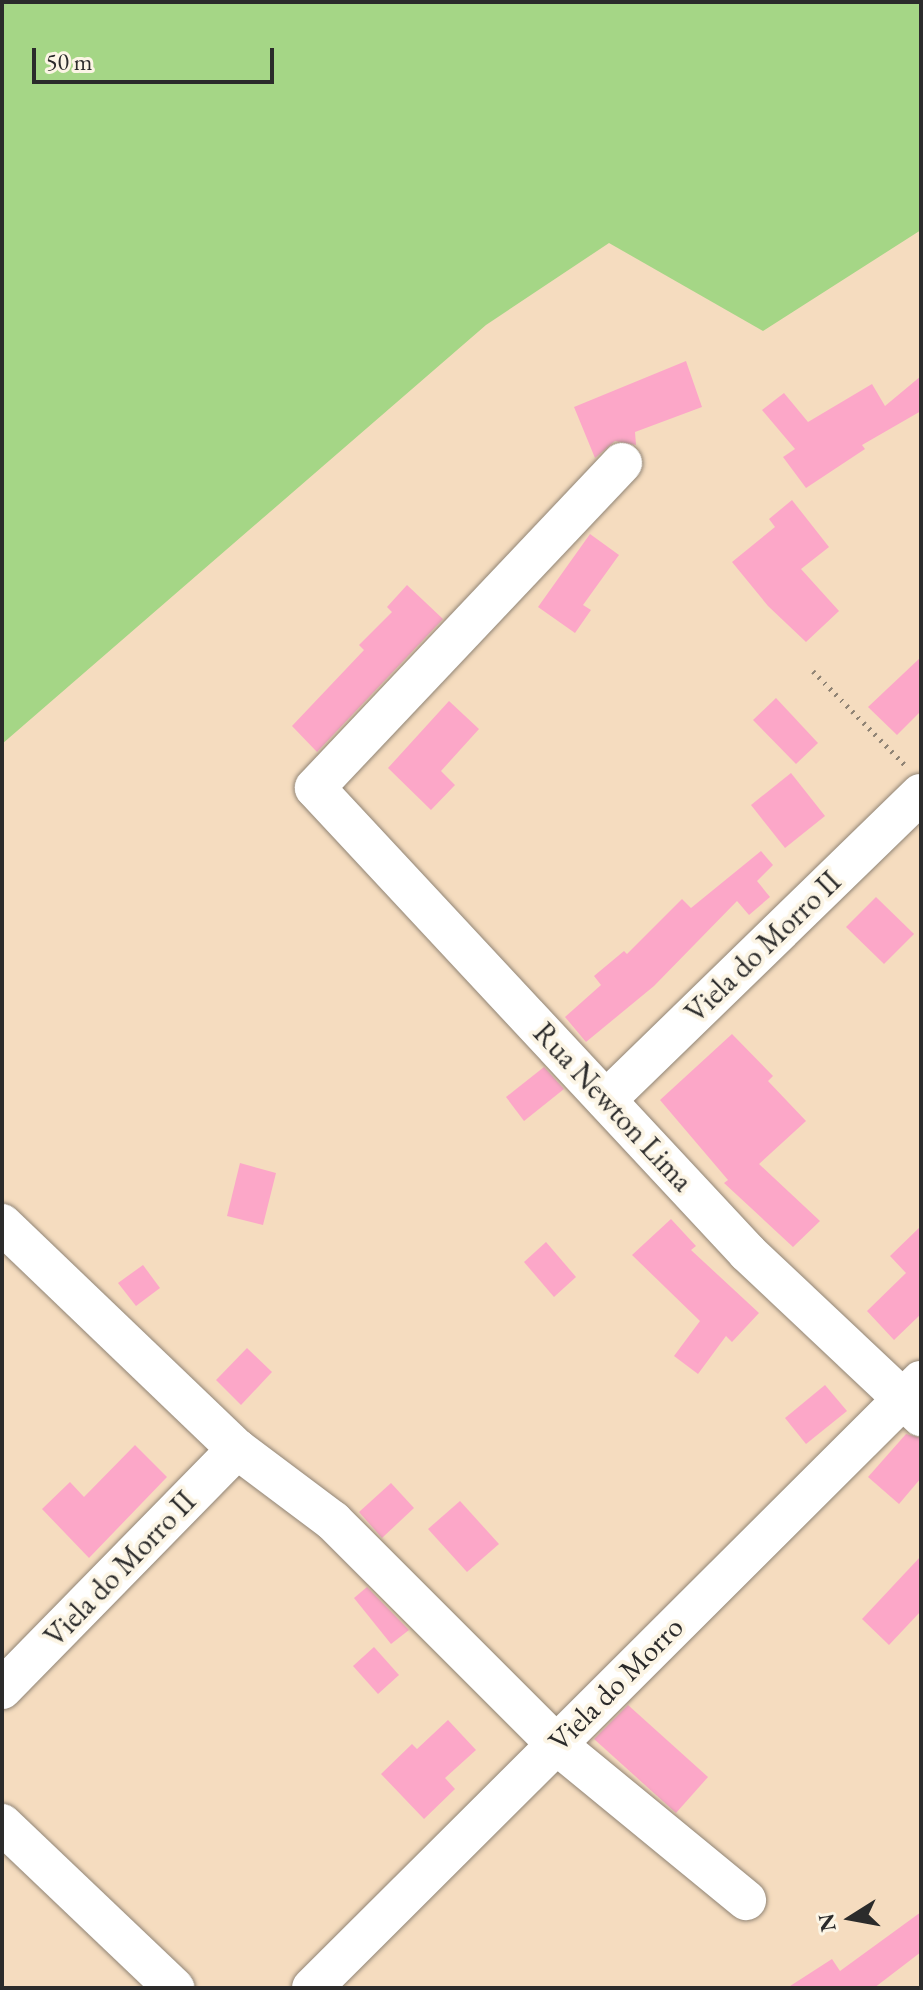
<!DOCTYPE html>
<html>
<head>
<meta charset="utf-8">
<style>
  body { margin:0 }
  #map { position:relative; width:923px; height:1990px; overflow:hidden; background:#f5dcbf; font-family:"EB Garamond",serif }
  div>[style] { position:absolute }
  .green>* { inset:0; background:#a5d686 }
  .building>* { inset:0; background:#fca7c8 }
  .path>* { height:5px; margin-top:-2.5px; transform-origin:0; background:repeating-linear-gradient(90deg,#908475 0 2px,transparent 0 8px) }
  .roads { filter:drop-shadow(0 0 2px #908475) drop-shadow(0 0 2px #908475) }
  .minor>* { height:40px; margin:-20px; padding:0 20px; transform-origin:20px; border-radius:20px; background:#fff }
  span { translate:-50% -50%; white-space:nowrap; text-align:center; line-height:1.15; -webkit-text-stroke:8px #fcf5e5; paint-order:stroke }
  .street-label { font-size:30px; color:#2b2b2b }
  .frame { position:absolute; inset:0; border:4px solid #2b2b2b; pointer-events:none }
  .north { position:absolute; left:811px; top:1878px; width:80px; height:80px; -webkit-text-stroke:6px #fcf5e5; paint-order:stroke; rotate:259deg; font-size:22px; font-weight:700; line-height:32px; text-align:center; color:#2b2b2b }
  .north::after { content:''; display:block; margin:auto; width:28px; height:36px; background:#2b2b2b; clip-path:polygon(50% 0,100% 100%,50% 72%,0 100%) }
  .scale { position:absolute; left:32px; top:48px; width:242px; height:36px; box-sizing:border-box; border:4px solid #2b2b2b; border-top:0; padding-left:10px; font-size:24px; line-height:28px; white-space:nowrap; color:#2b2b2b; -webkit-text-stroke:6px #fcf5e5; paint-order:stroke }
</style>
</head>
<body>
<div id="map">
  <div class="green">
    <div style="clip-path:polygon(2px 2px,921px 2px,921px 230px,763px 331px,609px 243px,486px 325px,2px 744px)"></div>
  </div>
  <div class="building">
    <div style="clip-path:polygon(686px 361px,702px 407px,635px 432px,636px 445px,615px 441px,595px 458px,574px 407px)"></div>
    <div style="clip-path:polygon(921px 376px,921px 411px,862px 445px,865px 449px,806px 488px,783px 457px,795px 449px,762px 410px,784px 393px,808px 422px,872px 384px,885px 406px)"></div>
    <div style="clip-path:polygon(792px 500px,829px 547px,801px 569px,839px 611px,806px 642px,768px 606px,732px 562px,775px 527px,769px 519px)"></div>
    <div style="clip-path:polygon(590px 534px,619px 555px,583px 605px,591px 610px,575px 633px,538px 607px)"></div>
    <div style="clip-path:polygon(407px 585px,443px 619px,317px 752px,292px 726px,364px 650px,359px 645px,392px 612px,387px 607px)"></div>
    <div style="clip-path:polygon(921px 657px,921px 711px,897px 735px,868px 707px)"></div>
    <div style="clip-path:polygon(776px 698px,818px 743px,796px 764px,753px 720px)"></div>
    <div style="clip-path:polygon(449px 701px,479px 729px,441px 771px,455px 785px,431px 810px,388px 768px)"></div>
    <div style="clip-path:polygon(791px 773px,825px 816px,785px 848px,751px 805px)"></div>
    <div style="clip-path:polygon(761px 851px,773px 865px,757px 881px,770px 897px,749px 915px,737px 901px,654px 986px,586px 1042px,565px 1017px,601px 985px,594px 976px,624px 951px,627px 954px,682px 899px,691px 908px)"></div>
    <div style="clip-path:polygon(876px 897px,914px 934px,884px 964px,846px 927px)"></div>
    <div style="clip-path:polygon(732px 1034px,773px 1076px,768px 1081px,806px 1121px,759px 1164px,820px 1221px,793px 1247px,724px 1183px,728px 1180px,660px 1100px)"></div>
    <div style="clip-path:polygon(544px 1067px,564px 1089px,524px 1121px,506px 1097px)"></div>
    <div style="clip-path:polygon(240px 1163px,276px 1173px,263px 1225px,227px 1216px)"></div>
    <div style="clip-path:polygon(671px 1219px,696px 1246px,691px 1250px,759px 1313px,732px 1342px,726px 1336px,698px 1374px,674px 1356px,700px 1321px,632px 1255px)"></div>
    <div style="clip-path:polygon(921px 1226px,921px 1314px,894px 1340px,867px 1311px,906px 1273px,890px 1256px)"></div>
    <div style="clip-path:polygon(546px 1242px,576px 1277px,554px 1297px,524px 1262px)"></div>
    <div style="clip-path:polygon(143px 1265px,160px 1288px,136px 1306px,118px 1283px)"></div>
    <div style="clip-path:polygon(247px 1348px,272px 1372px,241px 1405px,216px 1380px)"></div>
    <div style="clip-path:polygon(825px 1385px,847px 1411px,806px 1444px,785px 1418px)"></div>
    <div style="clip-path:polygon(906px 1434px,921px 1438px,921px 1478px,899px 1504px,868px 1477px)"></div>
    <div style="clip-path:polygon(135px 1445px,167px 1477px,89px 1558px,42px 1509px,70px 1482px,84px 1497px)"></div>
    <div style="clip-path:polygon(391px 1483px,414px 1508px,382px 1538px,359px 1512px)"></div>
    <div style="clip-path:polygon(460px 1501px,499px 1544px,467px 1572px,428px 1529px)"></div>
    <div style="clip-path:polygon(921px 1556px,921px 1611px,889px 1645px,862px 1619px)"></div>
    <div style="clip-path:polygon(367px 1587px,409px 1630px,391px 1644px,354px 1598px)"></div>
    <div style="clip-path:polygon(374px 1647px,399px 1675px,378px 1694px,353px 1666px)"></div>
    <div style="clip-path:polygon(628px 1705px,708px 1777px,676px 1813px,594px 1739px)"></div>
    <div style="clip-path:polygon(448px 1720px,476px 1750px,445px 1778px,455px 1789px,424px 1819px,381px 1774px,412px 1744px,417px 1749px)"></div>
    <div style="clip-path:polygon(921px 1912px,921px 1952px,874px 1988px,787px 1988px,832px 1959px,840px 1971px)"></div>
  </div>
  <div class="path">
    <div style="left:813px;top:671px;width:132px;rotate:45.6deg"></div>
  </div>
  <div class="roads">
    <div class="minor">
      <div style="left:622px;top:463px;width:447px;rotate:133.4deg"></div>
      <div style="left:315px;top:788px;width:635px;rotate:47.04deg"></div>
      <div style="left:748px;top:1253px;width:238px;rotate:43.3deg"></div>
      <div style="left:606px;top:1100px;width:439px;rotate:-44.2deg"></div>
      <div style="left:2px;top:1224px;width:325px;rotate:43.8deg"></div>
      <div style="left:237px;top:1449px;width:120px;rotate:36.9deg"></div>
      <div style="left:333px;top:1521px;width:315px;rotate:45deg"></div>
      <div style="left:556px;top:1744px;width:246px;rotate:39.4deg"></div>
      <div style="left:2px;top:1689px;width:336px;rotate:-45.6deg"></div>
      <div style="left:2px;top:1824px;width:238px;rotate:43.6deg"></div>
      <div style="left:312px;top:1988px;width:860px;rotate:-44.91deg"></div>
    </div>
  </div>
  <div class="street-label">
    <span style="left:763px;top:947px;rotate:-44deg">Viela do Morro II</span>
    <span style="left:613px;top:1107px;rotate:47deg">Rua Newton Lima</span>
    <span style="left:120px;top:1569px;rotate:-46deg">Viela do Morro II</span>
    <span style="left:616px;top:1684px;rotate:-45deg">Viela do Morro</span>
  </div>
  <div class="frame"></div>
  <div class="north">N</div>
  <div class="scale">50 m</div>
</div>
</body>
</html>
